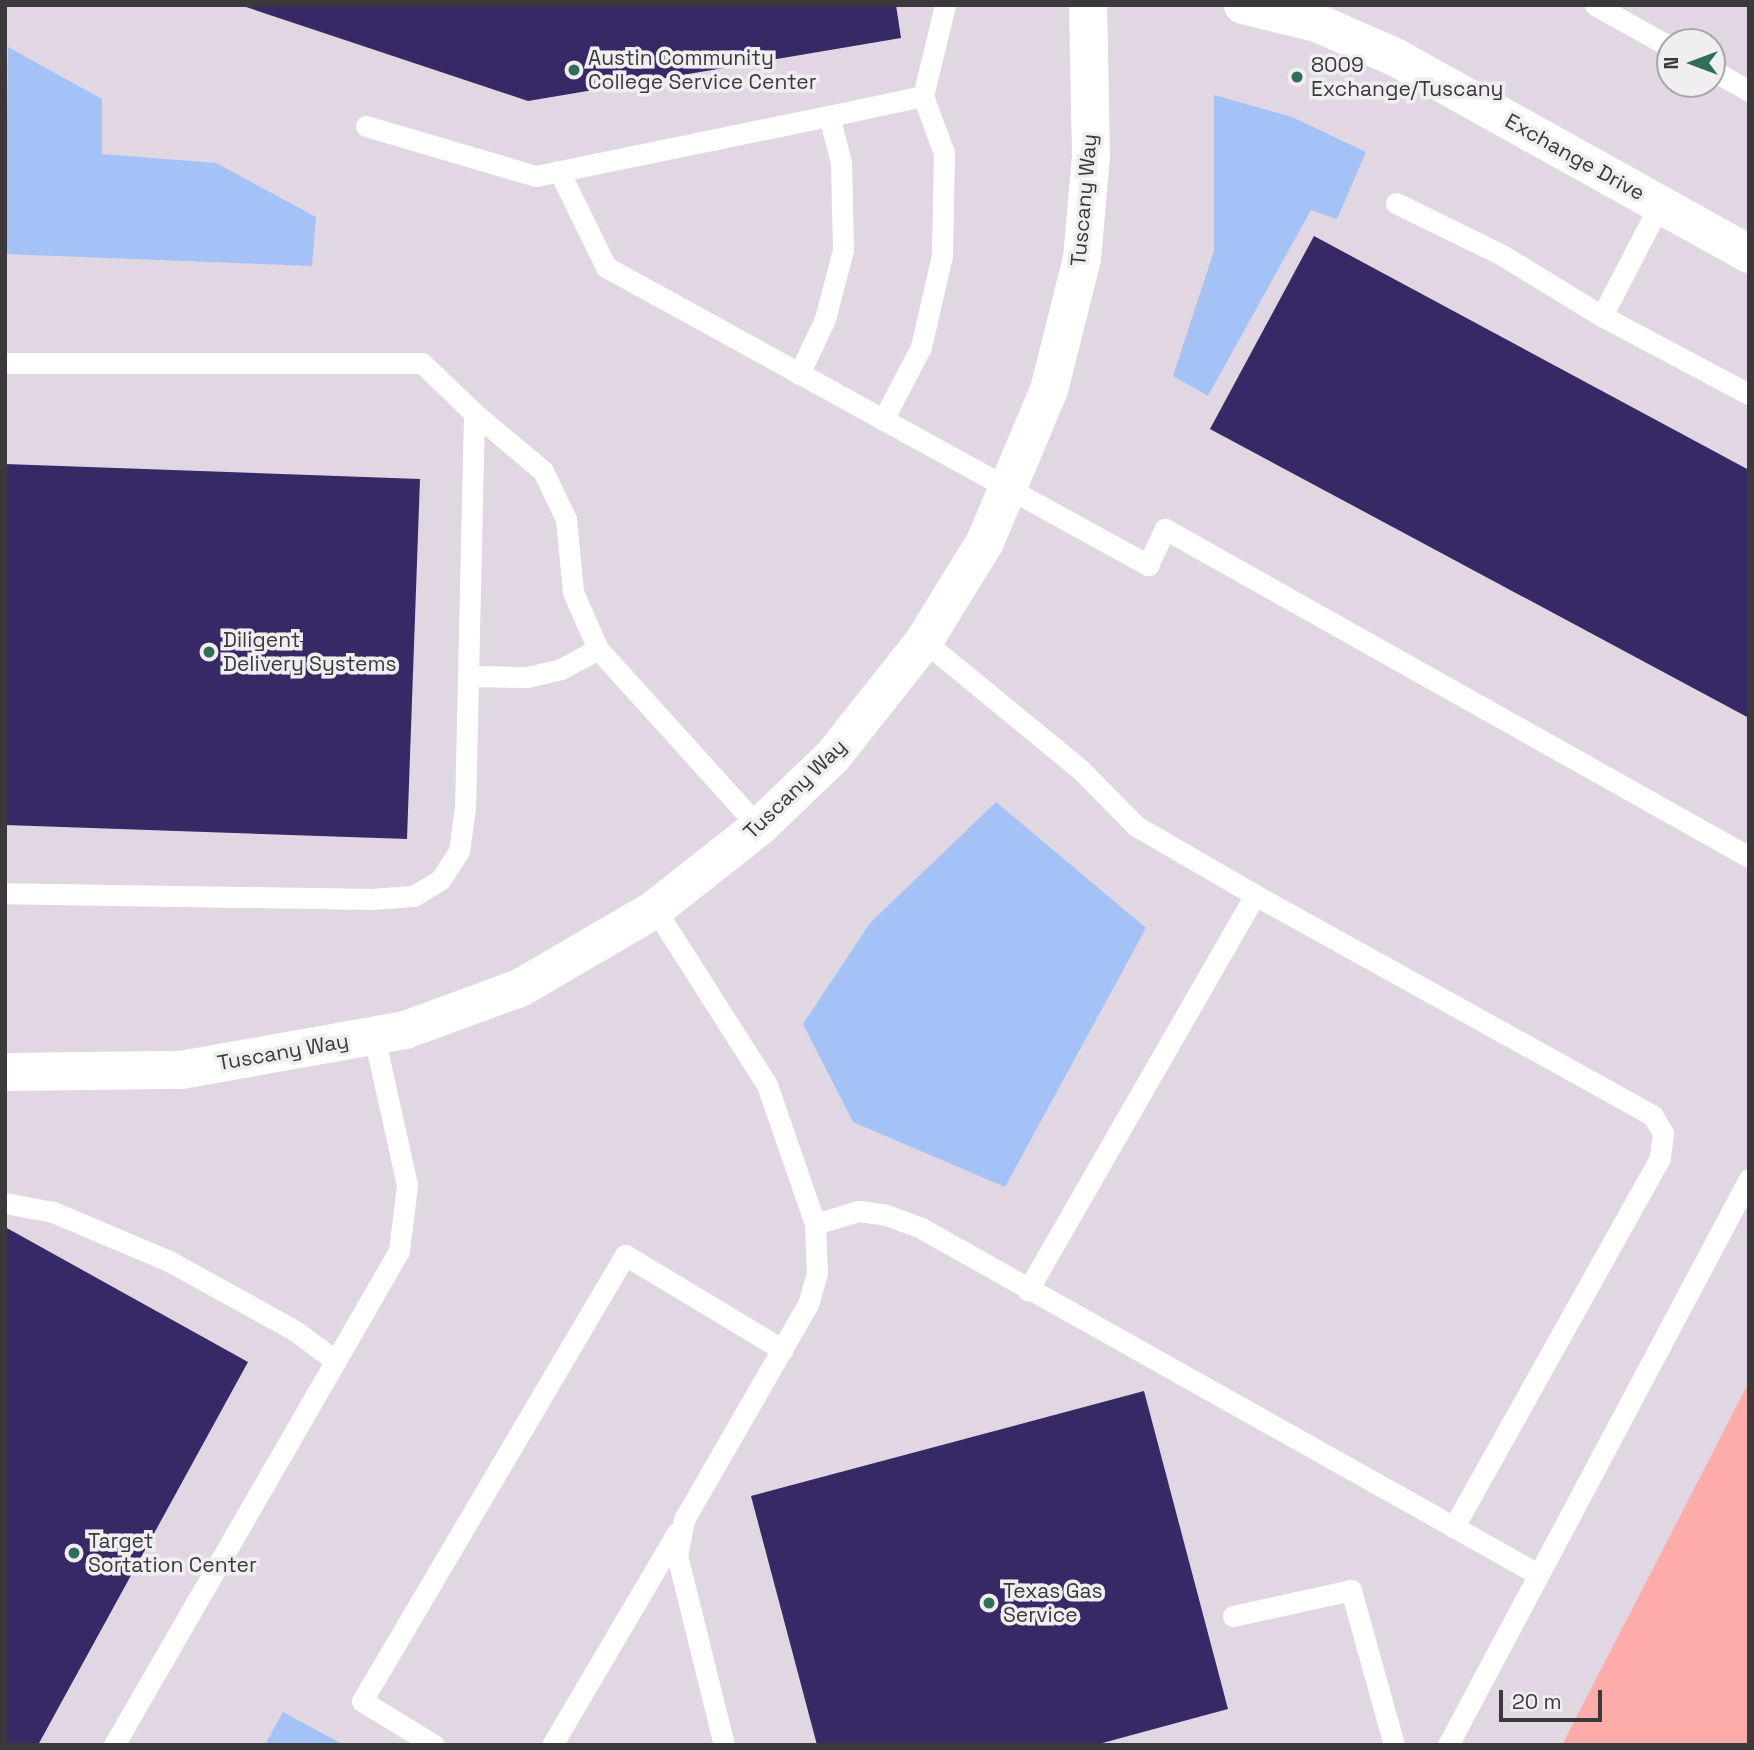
<!DOCTYPE html>
<html>
<head>
<meta charset="utf-8">
<style>
  body { margin:0 }
  #map { position:relative; width:1754px; height:1750px; overflow:hidden; background:#e4e1e5; font-family:"Space Grotesk",sans-serif }
  div>[style] { position:absolute }
  .built>* { inset:0; background:#e0d7e2 }
  .green>* { inset:0; background:#feaca9 }
  .water>* { inset:0; background:#a4c2f6 }
  .building>* { inset:0; background:#372965 }
  .lane>* { height:21px; margin:-10.5px; padding:0 10.5px; transform-origin:10.5px; border-radius:10.5px; background:#fff }
  .secondary>* { height:38px; margin:-19px; padding:0 19px; transform-origin:19px; border-radius:19px; background:#fff }
  .dots>* { width:19px; height:19px; translate:-50% -50%; box-sizing:border-box; border:4px solid #f1eef2; border-radius:50% }
  span { translate:-50% -50%; white-space:nowrap; text-align:center; line-height:1.15; -webkit-text-stroke:7px #f1eef2; paint-order:stroke }
  .poi-label { font-size:21px; color:#3b393b }
  .left { translate:0 -50%; text-align:left }
  .street-label { font-size:21px; color:#3b393b }
  .frame { position:absolute; inset:0; border:7px solid #3b393b; pointer-events:none }
  .north { position:absolute; left:1656px; top:28px; width:70px; height:70px; box-sizing:border-box; background:#f1eef2; border:2px solid #a8a6a9; border-radius:50%; rotate:270deg; font-size:19px; font-weight:700; line-height:28px; text-align:center; color:#3b393b }
  .north::after { content:''; display:block; margin:auto; width:24px; height:32px; background:#306e5a; clip-path:polygon(50% 0,100% 100%,50% 72%,0 100%) }
  .scale { position:absolute; left:1499px; top:1690px; width:103px; height:32px; box-sizing:border-box; border:4px solid #3b393b; border-top:0; padding-left:9px; font-size:21px; line-height:24px; white-space:nowrap; color:#3b393b; -webkit-text-stroke:5px #f1eef2; paint-order:stroke }
</style>
</head>
<body>
<div id="map">
  <div class="built">
    <div style="clip-path:polygon(evenodd,5px 5px,1749px 5px,1749px 1382px,1562px 1745px,5px 1745px,5px 5px,1670px 42px,1712px 42px,1712px 84px,1670px 84px,1670px 42px)"></div>
  </div>
  <div class="green">
    <div style="clip-path:polygon(1749px 1382px,1749px 1745px,1562px 1745px)"></div>
  </div>
  <div class="water">
    <div style="clip-path:polygon(8px 47px,102px 99px,102px 154px,216px 163px,316px 217px,312px 266px,5px 254px)"></div>
    <div style="clip-path:polygon(1214px 95px,1292px 117px,1366px 152px,1337px 219px,1311px 210px,1208px 396px,1173px 376px,1214px 251px)"></div>
    <div style="clip-path:polygon(996px 802px,1146px 928px,1005px 1187px,853px 1122px,803px 1024px,870px 923px)"></div>
    <div style="clip-path:polygon(283px 1712px,344px 1745px,265px 1745px)"></div>
  </div>
  <div class="building">
    <div style="clip-path:polygon(896px 5px,901px 38px,528px 101px,243px 6px)"></div>
    <div style="clip-path:polygon(1314px 236px,1749px 470px,1749px 718px,1210px 429px)"></div>
    <div style="clip-path:polygon(5px 464px,420px 479px,407px 839px,5px 825px)"></div>
    <div style="clip-path:polygon(5px 1227px,248px 1362px,38px 1745px,5px 1745px)"></div>
    <div style="clip-path:polygon(1144px 1391px,1228px 1709px,1095px 1745px,817px 1745px,751px 1496px)"></div>
  </div>
  <div class="lane">
    <div style="left:1595px;top:5px;width:86px;rotate:29.2deg"></div>
    <div style="left:1712px;top:70px;width:43px;rotate:29.6deg"></div>
    <div style="left:366px;top:126px;width:177px;rotate:16.4deg"></div>
    <div style="left:536px;top:176px;width:299px;rotate:-11.6deg"></div>
    <div style="left:829px;top:116px;width:96px;rotate:-12deg"></div>
    <div style="left:923px;top:96px;width:94px;rotate:-76.4deg"></div>
    <div style="left:559px;top:171px;width:107px;rotate:63.9deg"></div>
    <div style="left:606px;top:267px;width:619px;rotate:28.8deg"></div>
    <div style="left:1148px;top:565px;width:40px;rotate:-65deg"></div>
    <div style="left:1165px;top:529px;width:670px;rotate:29.32deg"></div>
    <div style="left:1396px;top:203px;width:118px;rotate:26.1deg"></div>
    <div style="left:1502px;top:255px;width:117px;rotate:31.4deg"></div>
    <div style="left:1660px;top:204px;width:126px;rotate:117.4deg"></div>
    <div style="left:1602px;top:316px;width:166px;rotate:28deg"></div>
    <div style="left:5px;top:363px;width:417px"></div>
    <div style="left:422px;top:363px;width:72px;rotate:43.9deg"></div>
    <div style="left:474px;top:413px;width:395px;rotate:91.3deg"></div>
    <div style="left:465px;top:808px;width:43px;rotate:97.9deg"></div>
    <div style="left:459px;top:851px;width:35px;rotate:123deg"></div>
    <div style="left:440px;top:880px;width:31px;rotate:149deg"></div>
    <div style="left:413px;top:896px;width:39px;rotate:176deg"></div>
    <div style="left:374px;top:899px;width:369px;rotate:-179.1deg"></div>
    <div style="left:799px;top:374px;width:61px;rotate:-64.7deg"></div>
    <div style="left:825px;top:319px;width:71px;rotate:-75.4deg"></div>
    <div style="left:843px;top:250px;width:88px;rotate:-91.3deg"></div>
    <div style="left:841px;top:162px;width:48px;rotate:-104.6deg"></div>
    <div style="left:474px;top:413px;width:90px;rotate:40deg"></div>
    <div style="left:543px;top:471px;width:53px;rotate:64.4deg"></div>
    <div style="left:566px;top:519px;width:73px;rotate:84.5deg"></div>
    <div style="left:573px;top:592px;width:62px;rotate:66.3deg"></div>
    <div style="left:598px;top:649px;width:240px;rotate:47.9deg"></div>
    <div style="left:883px;top:420px;width:82px;rotate:-62.5deg"></div>
    <div style="left:921px;top:347px;width:94px;rotate:-77.1deg"></div>
    <div style="left:942px;top:255px;width:102px;rotate:-88.9deg"></div>
    <div style="left:944px;top:153px;width:61px;rotate:-110.2deg"></div>
    <div style="left:924px;top:641px;width:203px;rotate:39.4deg"></div>
    <div style="left:1081px;top:770px;width:78px;rotate:45.5deg"></div>
    <div style="left:1136px;top:826px;width:138px;rotate:30.1deg"></div>
    <div style="left:1255px;top:895px;width:456px;rotate:119.9deg"></div>
    <div style="left:468px;top:676px;width:59px;rotate:1deg"></div>
    <div style="left:527px;top:677px;width:35px;rotate:-13deg"></div>
    <div style="left:561px;top:669px;width:42px;rotate:-28.4deg"></div>
    <div style="left:1255px;top:895px;width:455px;rotate:29deg"></div>
    <div style="left:1653px;top:1116px;width:20px;rotate:60deg"></div>
    <div style="left:1663px;top:1133px;width:25px;rotate:97deg"></div>
    <div style="left:1660px;top:1158px;width:423px;rotate:119.2deg"></div>
    <div style="left:655px;top:909px;width:209px;rotate:57.5deg"></div>
    <div style="left:767px;top:1085px;width:147px;rotate:70.9deg"></div>
    <div style="left:815px;top:1224px;width:49px;rotate:87.7deg"></div>
    <div style="left:817px;top:1273px;width:32px;rotate:106deg"></div>
    <div style="left:808px;top:1304px;width:249px;rotate:119.9deg"></div>
    <div style="left:684px;top:1520px;width:36px;rotate:101deg"></div>
    <div style="left:677px;top:1555px;width:196px;rotate:76.1deg"></div>
    <div style="left:5px;top:1203px;width:49px;rotate:10.6deg"></div>
    <div style="left:53px;top:1212px;width:126px;rotate:22.9deg"></div>
    <div style="left:169px;top:1261px;width:143px;rotate:28.9deg"></div>
    <div style="left:294px;top:1330px;width:52px;rotate:36.4deg"></div>
    <div style="left:815px;top:1224px;width:46px;rotate:-16.5deg"></div>
    <div style="left:859px;top:1211px;width:27px;rotate:8deg"></div>
    <div style="left:886px;top:1215px;width:37px;rotate:20deg"></div>
    <div style="left:921px;top:1228px;width:705px;rotate:29.29deg"></div>
    <div style="left:1233px;top:1616px;width:121px;rotate:-12.4deg"></div>
    <div style="left:1351px;top:1590px;width:161px;rotate:74.5deg"></div>
    <div style="left:114px;top:1745px;width:570px;rotate:-60.02deg"></div>
    <div style="left:399px;top:1251px;width:66px;rotate:-83.1deg"></div>
    <div style="left:407px;top:1185px;width:153px;rotate:-102.5deg"></div>
    <div style="left:434px;top:1745px;width:84px;rotate:-148.6deg"></div>
    <div style="left:362px;top:1701px;width:518px;rotate:-59.47deg"></div>
    <div style="left:625px;top:1255px;width:184px;rotate:31deg"></div>
    <div style="left:552px;top:1745px;width:246px;rotate:-59.5deg"></div>
    <div style="left:1448px;top:1745px;width:641px;rotate:-62deg"></div>
  </div>
  <div class="secondary">
    <div style="left:1243px;top:5px;width:76px;rotate:13.7deg"></div>
    <div style="left:1317px;top:23px;width:85px;rotate:23.6deg"></div>
    <div style="left:1395px;top:57px;width:405px;rotate:29.1deg"></div>
    <div style="left:5px;top:1072px;width:176px;rotate:-0.7deg"></div>
    <div style="left:181px;top:1070px;width:228px;rotate:-10.1deg"></div>
    <div style="left:405px;top:1030px;width:122px;rotate:-20.1deg"></div>
    <div style="left:520px;top:988px;width:156px;rotate:-30.3deg"></div>
    <div style="left:655px;top:909px;width:132px;rotate:-38.3deg"></div>
    <div style="left:759px;top:827px;width:103px;rotate:-43.8deg"></div>
    <div style="left:833px;top:756px;width:147px;rotate:-51.6deg"></div>
    <div style="left:924px;top:641px;width:116px;rotate:-58.4deg"></div>
    <div style="left:985px;top:542px;width:165px;rotate:-67.2deg"></div>
    <div style="left:1049px;top:390px;width:135px;rotate:-75.9deg"></div>
    <div style="left:1082px;top:259px;width:102px;rotate:-85deg"></div>
    <div style="left:1091px;top:157px;width:152px;rotate:-91.1deg"></div>
  </div>
  <div class="dots">
    <div style="left:574px;top:70px;background:#306e5a"></div>
    <div style="left:1297px;top:77px;background:#306e5a"></div>
    <div style="left:209px;top:652px;background:#306e5a"></div>
    <div style="left:74px;top:1553px;background:#306e5a"></div>
    <div style="left:989px;top:1603px;background:#306e5a"></div>
  </div>
  <div class="poi-label">
    <span class="left" style="left:588px;top:70px">Austin Community<br>College Service Center</span>
    <span class="left" style="left:1311px;top:77px">8009<br>Exchange/Tuscany</span>
    <span class="left" style="left:223px;top:652px">Diligent<br>Delivery Systems</span>
    <span class="left" style="left:88px;top:1553px">Target<br>Sortation Center</span>
    <span class="left" style="left:1003px;top:1603px">Texas Gas<br>Service</span>
  </div>
  <div class="street-label">
    <span style="left:1575px;top:157px;rotate:29deg">Exchange Drive</span>
    <span style="left:1084px;top:200px;rotate:-85deg">Tuscany Way</span>
    <span style="left:795px;top:789px;rotate:-44deg">Tuscany Way</span>
    <span style="left:283px;top:1052px;rotate:-10deg">Tuscany Way</span>
  </div>
  <div class="frame"></div>
  <div class="north">N</div>
  <div class="scale">20 m</div>
</div>
</body>
</html>
